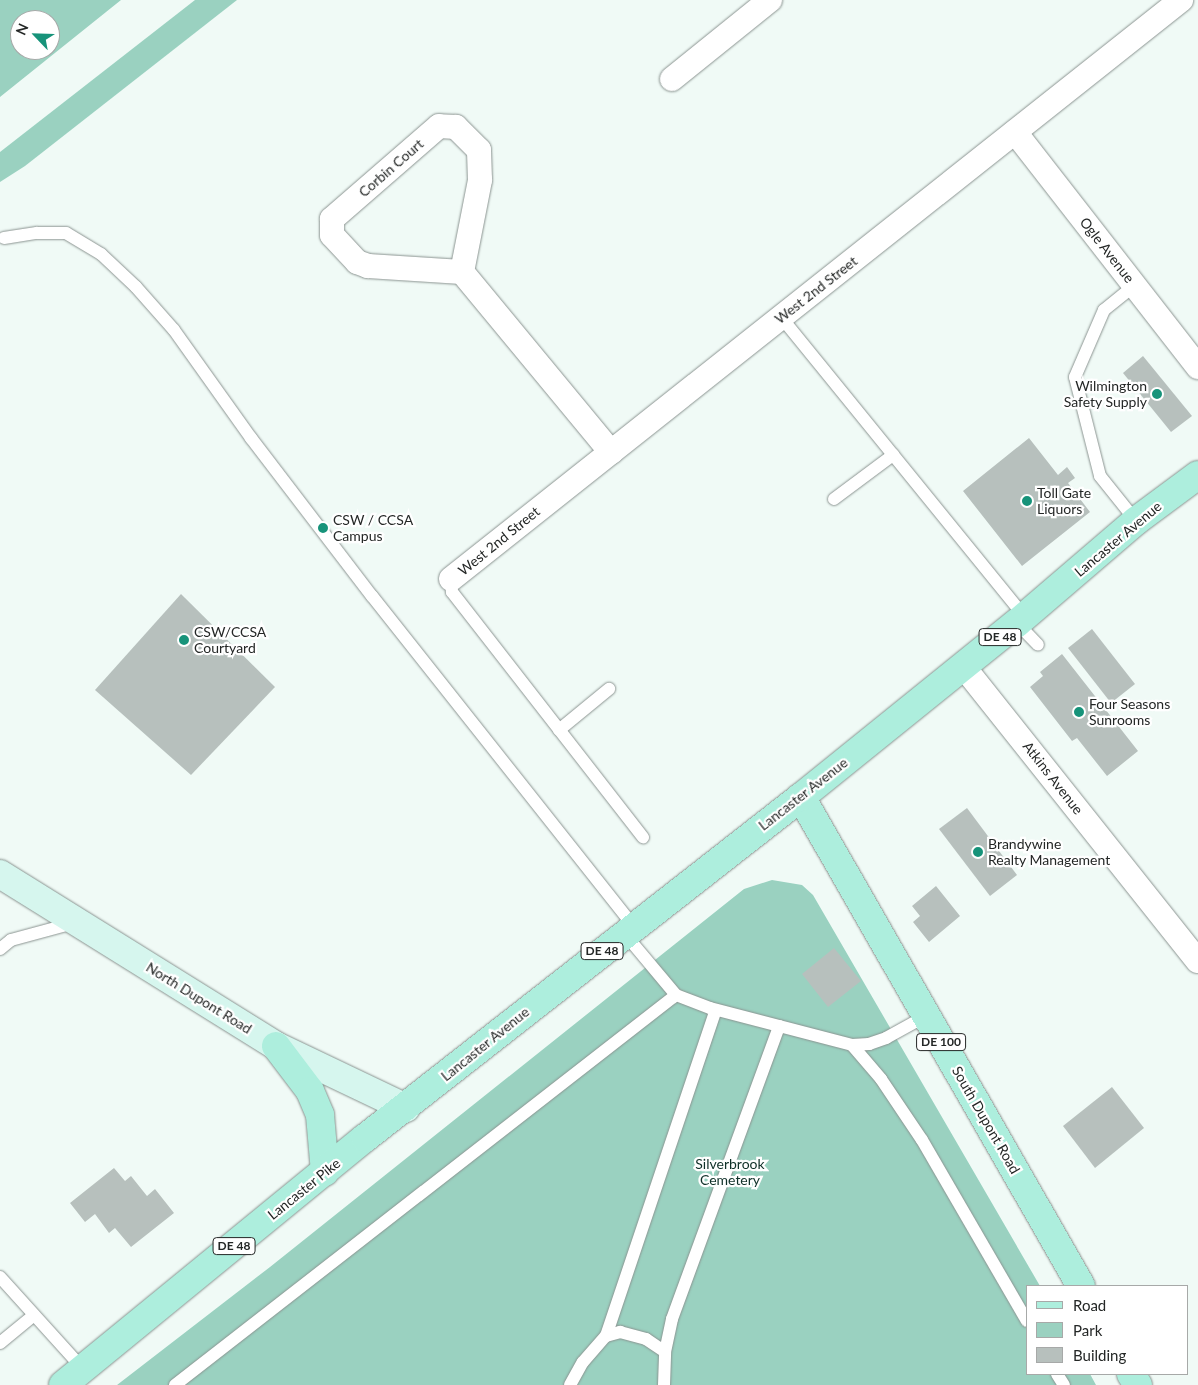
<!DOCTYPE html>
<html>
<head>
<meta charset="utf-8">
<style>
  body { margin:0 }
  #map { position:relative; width:1198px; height:1385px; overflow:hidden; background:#f0faf6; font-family:Lato,sans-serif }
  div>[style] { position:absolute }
  .green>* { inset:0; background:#9ad1c0 }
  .building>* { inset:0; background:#b7c0bd }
  .roads { filter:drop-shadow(0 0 1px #8b9491) drop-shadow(0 0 1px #8b9491) }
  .lane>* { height:12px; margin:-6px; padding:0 6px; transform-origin:6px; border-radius:6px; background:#fff }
  .street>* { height:24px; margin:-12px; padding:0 12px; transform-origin:12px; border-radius:12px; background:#fff }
  .secondary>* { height:28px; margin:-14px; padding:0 14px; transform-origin:14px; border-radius:14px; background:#d6f6ee }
  .primary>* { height:28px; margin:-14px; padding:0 14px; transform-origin:14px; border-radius:14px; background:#adeedd }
  .dots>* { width:14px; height:14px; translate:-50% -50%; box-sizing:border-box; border:2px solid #fff; border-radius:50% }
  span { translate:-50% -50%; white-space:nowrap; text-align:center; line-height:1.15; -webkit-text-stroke:4.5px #fff; paint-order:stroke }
  .shield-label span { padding:1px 4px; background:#fff; border:1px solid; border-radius:4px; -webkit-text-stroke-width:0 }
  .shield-label { font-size:12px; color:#242726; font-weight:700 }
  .street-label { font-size:14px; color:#242726 }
  .poi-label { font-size:14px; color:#242726 }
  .right { translate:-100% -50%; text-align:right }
  .left { translate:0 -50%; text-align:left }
  .park-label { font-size:14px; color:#0f3028 }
  .legend { position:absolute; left:1026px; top:1285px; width:162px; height:90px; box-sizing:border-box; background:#fff; border:1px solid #a7a9a8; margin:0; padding:6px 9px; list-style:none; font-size:15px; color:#242726 }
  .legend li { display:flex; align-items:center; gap:10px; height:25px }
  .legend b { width:25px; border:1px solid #a7a9a8 }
  .north { position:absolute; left:10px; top:10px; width:50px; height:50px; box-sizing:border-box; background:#fff; border:1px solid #a7a9a8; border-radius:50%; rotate:294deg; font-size:14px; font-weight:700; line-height:20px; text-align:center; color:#242726 }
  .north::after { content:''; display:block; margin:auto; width:18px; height:22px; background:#17937a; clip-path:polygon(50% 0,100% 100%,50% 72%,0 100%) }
</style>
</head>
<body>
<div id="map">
  <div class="green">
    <div style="clip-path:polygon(evenodd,0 0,121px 0,0 97px,0 0,20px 20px,50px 20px,50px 50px,20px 50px,20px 20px)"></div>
    <div style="clip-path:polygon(195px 0,237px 0,25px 166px,0 182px,0 152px)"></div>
    <div style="clip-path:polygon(772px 880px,802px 885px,813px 895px,1040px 1286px,1027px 1286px,1027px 1374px,1090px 1374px,1096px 1385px,117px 1385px,270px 1267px,744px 889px)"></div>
  </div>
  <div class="building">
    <div style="clip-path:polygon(1143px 356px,1192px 416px,1171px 432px,1123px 373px)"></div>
    <div style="clip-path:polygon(1029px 438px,1058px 475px,1067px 467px,1075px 478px,1068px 483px,1090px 512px,1022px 566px,963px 491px)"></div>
    <div style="clip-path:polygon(181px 594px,275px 687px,191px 775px,95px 690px)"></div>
    <div style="clip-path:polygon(1092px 629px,1135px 684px,1111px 703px,1068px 648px)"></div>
    <div style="clip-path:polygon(1062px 654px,1138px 751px,1107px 776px,1077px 738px,1072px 741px,1030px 687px,1043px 676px,1040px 672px)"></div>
    <div style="clip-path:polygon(967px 808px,1017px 875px,990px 896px,939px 829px)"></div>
    <div style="clip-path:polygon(936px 886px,960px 916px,929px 942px,913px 922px,920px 916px,912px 906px)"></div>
    <div style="clip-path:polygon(834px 948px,861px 981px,828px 1007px,802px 974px)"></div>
    <div style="clip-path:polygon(1112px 1087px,1144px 1128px,1095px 1168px,1063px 1126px)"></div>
    <div style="clip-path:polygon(114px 1168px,125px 1181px,131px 1176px,147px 1196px,155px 1189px,174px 1213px,131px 1247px,115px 1228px,109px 1233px,95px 1214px,85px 1222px,70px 1203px)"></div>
  </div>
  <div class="roads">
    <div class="lane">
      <div style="left:4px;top:238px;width:33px;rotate:-9deg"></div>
      <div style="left:37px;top:233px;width:29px"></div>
      <div style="left:66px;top:233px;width:41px;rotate:31deg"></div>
      <div style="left:101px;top:254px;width:48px;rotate:43.3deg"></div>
      <div style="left:136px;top:287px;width:57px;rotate:48.5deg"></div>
      <div style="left:174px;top:330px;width:133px;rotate:54.5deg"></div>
      <div style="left:251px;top:438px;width:199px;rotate:52.6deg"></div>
      <div style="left:372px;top:596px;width:420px;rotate:51.6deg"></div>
      <div style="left:1135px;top:285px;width:40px;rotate:141deg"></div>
      <div style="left:1104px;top:310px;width:73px;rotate:113.4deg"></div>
      <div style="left:1075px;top:377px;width:102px;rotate:75.8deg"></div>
      <div style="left:1100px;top:476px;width:58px;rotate:51.3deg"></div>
      <div style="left:781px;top:317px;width:387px;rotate:50.9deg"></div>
      <div style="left:834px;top:499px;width:74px;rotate:-36.7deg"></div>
      <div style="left:451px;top:579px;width:13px;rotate:86deg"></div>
      <div style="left:452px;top:592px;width:311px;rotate:52.1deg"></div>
      <div style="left:1017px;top:623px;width:30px;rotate:46deg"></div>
      <div style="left:559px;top:730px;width:65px;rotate:-39.4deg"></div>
      <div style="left:624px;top:933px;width:81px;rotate:50deg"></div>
      <div style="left:676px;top:995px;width:36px;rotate:21deg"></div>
      <div style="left:710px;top:1008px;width:147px;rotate:14.6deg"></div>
      <div style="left:852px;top:1045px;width:17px;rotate:-3deg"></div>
      <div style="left:869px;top:1044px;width:18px;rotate:-19deg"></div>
      <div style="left:886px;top:1038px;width:46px;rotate:-28.8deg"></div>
      <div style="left:0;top:949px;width:14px;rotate:-39deg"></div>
      <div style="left:11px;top:940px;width:65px;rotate:-15.1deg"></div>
      <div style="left:852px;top:1045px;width:45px;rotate:49.5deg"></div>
      <div style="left:881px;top:1079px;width:73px;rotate:56.1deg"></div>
      <div style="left:922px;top:1140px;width:209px;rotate:59.9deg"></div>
      <div style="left:0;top:1277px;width:124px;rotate:47.9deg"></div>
      <div style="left:606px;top:1336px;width:15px;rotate:-16deg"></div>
      <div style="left:620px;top:1332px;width:27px;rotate:15deg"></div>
      <div style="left:646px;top:1339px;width:23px;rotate:34deg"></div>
      <div style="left:0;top:1343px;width:44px;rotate:-39.5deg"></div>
      <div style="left:1057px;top:1374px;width:13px;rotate:58deg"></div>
      <div style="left:175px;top:1385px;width:635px;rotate:-37.9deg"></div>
      <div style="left:570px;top:1385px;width:26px;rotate:-61deg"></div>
      <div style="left:583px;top:1362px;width:35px;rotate:-49deg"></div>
      <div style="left:606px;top:1336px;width:344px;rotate:-71.4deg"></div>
      <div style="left:664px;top:1385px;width:33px;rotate:-88deg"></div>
      <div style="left:665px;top:1352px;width:34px;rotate:-78deg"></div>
      <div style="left:672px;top:1319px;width:312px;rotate:-69.9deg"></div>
    </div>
    <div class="street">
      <div style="left:672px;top:79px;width:126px;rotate:-38.9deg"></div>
      <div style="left:1015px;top:132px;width:298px;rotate:52.1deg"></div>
      <div style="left:462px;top:272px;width:94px;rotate:-78.9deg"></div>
      <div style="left:480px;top:180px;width:30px;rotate:-92deg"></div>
      <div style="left:479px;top:150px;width:33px;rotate:-135deg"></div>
      <div style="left:456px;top:127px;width:17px;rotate:-177deg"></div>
      <div style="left:439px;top:126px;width:142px;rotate:139deg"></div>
      <div style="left:332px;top:219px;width:16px;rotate:90deg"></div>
      <div style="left:332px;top:235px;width:37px;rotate:47deg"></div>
      <div style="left:357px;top:262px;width:12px;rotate:20deg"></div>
      <div style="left:368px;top:266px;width:94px;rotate:3.7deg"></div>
      <div style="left:462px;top:272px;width:234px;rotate:50.4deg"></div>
      <div style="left:451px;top:579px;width:932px;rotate:-38.42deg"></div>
      <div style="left:963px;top:666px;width:377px;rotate:51.5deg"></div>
    </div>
    <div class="secondary">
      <div style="left:0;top:874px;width:325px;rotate:31.9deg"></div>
      <div style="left:276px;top:1046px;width:144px;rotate:25.5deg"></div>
    </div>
    <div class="primary">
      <div style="left:801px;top:797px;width:563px;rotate:60.2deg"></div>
      <div style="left:276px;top:1046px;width:56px;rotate:52.9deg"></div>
      <div style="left:310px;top:1091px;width:26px;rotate:67deg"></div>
      <div style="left:320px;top:1115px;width:57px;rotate:85deg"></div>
      <div style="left:1131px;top:1374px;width:13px;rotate:58deg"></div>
      <div style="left:63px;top:1385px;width:390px;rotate:-39.3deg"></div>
      <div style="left:365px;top:1138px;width:554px;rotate:-38.03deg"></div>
      <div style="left:801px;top:797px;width:277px;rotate:-38.9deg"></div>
      <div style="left:1017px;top:623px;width:157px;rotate:-40.6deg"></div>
      <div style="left:1136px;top:521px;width:77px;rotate:-36.6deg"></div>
    </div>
  </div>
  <div class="dots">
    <div style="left:1157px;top:394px;background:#17937a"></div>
    <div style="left:1027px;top:501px;background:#17937a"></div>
    <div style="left:323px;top:528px;background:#17937a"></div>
    <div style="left:184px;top:640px;background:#17937a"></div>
    <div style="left:1079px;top:712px;background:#17937a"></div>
    <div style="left:978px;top:852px;background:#17937a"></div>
  </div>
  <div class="shield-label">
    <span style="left:1000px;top:637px">DE 48</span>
    <span style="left:602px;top:951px">DE 48</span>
    <span style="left:941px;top:1042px">DE 100</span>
    <span style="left:234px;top:1246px">DE 48</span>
  </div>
  <div class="street-label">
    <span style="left:391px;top:168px;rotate:-41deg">Corbin Court</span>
    <span style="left:1107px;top:250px;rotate:52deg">Ogle Avenue</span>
    <span style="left:816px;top:290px;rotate:-38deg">West 2nd Street</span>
    <span style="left:1118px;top:539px;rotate:-40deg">Lancaster Avenue</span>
    <span style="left:499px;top:541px;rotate:-39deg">West 2nd Street</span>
    <span style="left:1053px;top:778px;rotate:52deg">Atkins Avenue</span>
    <span style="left:803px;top:794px;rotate:-38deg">Lancaster Avenue</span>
    <span style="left:199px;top:998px;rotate:32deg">North Dupont Road</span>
    <span style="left:485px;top:1044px;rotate:-39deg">Lancaster Avenue</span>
    <span style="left:986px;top:1120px;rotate:60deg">South Dupont Road</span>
    <span style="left:304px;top:1189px;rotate:-39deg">Lancaster Pike</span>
  </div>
  <div class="poi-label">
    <span class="right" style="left:1147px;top:394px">Wilmington<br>Safety Supply</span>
    <span class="left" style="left:1037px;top:501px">Toll Gate<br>Liquors</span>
    <span class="left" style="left:333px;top:528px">CSW / CCSA<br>Campus</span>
    <span class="left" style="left:194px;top:640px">CSW/CCSA<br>Courtyard</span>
    <span class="left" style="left:1089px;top:712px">Four Seasons<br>Sunrooms</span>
    <span class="left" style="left:988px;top:852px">Brandywine<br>Realty Management</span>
  </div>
  <div class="park-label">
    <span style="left:730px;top:1172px">Silverbrook<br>Cemetery</span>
  </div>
  <ul class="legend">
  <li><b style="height:6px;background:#adeedd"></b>Road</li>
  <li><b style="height:14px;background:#9ad1c0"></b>Park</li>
  <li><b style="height:14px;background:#b7c0bd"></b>Building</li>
  </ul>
  <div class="north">N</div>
</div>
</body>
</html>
